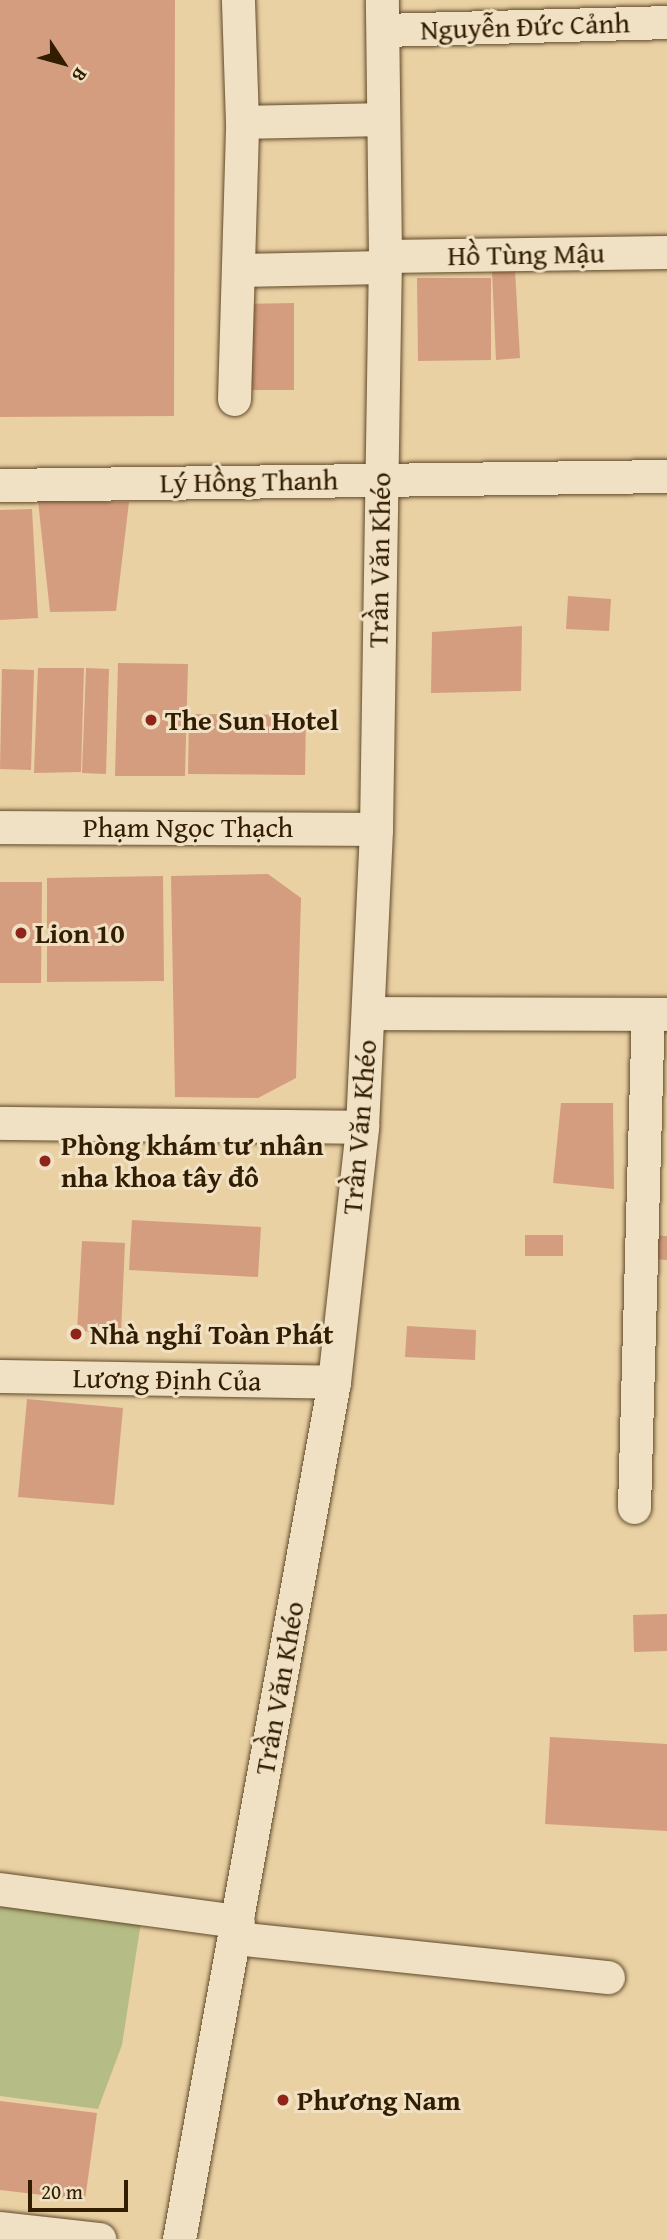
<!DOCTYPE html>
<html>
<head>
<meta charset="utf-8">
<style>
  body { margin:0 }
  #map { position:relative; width:667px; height:2239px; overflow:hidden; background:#e9d1a4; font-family:"Gentium Book Plus",serif }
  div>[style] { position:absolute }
  .green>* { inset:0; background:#b6bc86 }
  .building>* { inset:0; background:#d59d7f }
  .roads { filter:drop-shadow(0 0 2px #604a29) drop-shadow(0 0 2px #604a29) }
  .minor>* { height:33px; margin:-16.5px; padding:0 16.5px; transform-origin:16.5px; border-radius:16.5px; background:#f1e1c4 }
  .dots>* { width:19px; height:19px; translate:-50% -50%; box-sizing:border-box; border:4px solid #f1e1c4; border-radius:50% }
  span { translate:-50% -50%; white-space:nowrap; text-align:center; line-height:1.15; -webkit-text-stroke:6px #f1e1c4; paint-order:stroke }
  .street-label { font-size:28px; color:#321d00 }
  .poi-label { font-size:28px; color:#321d00; font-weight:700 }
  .left { translate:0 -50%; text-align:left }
  .north { position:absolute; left:28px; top:28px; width:70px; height:70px; -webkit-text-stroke:5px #f1e1c4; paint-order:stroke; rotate:126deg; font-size:19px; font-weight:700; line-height:28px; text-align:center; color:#321d00 }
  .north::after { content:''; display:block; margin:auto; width:24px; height:32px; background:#321d00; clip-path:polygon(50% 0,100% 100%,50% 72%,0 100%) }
  .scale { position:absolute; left:28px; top:2180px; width:100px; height:32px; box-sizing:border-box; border:4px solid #321d00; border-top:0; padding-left:9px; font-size:21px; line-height:24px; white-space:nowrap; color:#321d00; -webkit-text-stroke:5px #f1e1c4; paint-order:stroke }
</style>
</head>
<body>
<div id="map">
  <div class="green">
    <div style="clip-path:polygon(0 1900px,141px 1922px,122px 2045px,98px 2109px,0 2096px)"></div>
  </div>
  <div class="building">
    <div style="clip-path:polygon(0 0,175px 0,174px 416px,0 417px)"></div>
    <div style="clip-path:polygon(515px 270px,520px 358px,496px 360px,492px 271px)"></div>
    <div style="clip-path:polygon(417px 278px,491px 278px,491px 360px,418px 361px)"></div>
    <div style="clip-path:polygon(294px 303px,294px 390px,246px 390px,245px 304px)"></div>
    <div style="clip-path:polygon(38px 501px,129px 502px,116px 611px,50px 612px)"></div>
    <div style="clip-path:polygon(32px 509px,38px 618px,0 620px,0 510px)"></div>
    <div style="clip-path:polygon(568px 596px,611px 599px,609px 631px,566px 629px)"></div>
    <div style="clip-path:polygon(522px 626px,521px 691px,431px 693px,432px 632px)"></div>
    <div style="clip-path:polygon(118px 663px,188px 664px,185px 776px,115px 776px)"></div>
    <div style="clip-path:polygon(38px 668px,84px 668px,81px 772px,34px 773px)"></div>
    <div style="clip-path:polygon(86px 668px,109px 669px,106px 774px,82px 773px)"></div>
    <div style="clip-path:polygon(2px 669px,34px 670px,31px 770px,0 769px)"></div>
    <div style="clip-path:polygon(189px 714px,306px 715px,305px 775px,188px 774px)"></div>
    <div style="clip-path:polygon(268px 874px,301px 898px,296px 1078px,258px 1098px,175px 1097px,171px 876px)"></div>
    <div style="clip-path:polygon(163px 876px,164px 981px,47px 982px,47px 878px)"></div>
    <div style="clip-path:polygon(0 882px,42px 882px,41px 983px,0 983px)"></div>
    <div style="clip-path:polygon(561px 1103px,613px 1103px,614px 1189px,553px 1183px)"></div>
    <div style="clip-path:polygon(132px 1220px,261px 1227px,258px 1277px,129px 1270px)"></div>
    <div style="clip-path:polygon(525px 1235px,563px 1235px,563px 1256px,525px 1256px)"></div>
    <div style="clip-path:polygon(644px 1235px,667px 1236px,667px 1260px,643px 1258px)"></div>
    <div style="clip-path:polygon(82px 1241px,125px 1243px,121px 1333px,77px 1331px)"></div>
    <div style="clip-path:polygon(407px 1326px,476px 1330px,475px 1360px,405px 1357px)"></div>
    <div style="clip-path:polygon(27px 1399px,123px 1408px,114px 1505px,18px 1497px)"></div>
    <div style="clip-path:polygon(667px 1614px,667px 1651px,634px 1652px,633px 1615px)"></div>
    <div style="clip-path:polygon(550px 1737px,667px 1744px,667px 1831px,545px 1824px)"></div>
    <div style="clip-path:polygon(0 2101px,97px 2113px,85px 2200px,0 2190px)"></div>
  </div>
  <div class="roads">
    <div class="minor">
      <div style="left:383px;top:30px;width:284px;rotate:-1.6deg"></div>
      <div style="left:242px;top:122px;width:141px;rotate:-1.2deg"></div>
      <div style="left:385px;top:256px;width:282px;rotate:-0.8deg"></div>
      <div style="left:239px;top:270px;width:146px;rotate:-1.2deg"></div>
      <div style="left:234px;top:399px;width:277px;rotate:-88.3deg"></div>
      <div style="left:242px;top:122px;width:122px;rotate:-91.9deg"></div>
      <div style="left:0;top:485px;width:667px;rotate:-0.77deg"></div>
      <div style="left:0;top:827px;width:376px;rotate:0.3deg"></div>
      <div style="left:368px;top:1013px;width:299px;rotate:0.2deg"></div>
      <div style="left:0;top:1123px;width:362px;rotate:0.6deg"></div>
      <div style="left:0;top:1376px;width:334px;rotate:1deg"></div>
      <div style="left:634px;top:1507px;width:493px;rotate:-88.4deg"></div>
      <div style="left:0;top:1889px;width:240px;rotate:7.7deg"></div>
      <div style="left:235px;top:1938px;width:375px;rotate:6deg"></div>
      <div style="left:0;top:2228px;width:100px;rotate:6.3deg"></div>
      <div style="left:179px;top:2239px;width:871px;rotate:-79.75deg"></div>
      <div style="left:334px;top:1382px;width:257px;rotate:-83.7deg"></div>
      <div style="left:362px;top:1127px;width:298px;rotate:-87.3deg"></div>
      <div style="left:376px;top:829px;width:573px;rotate:-89.1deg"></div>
      <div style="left:385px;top:256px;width:256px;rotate:-90.7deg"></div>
    </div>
  </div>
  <div class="dots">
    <div style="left:151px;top:720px;background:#8f2418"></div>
    <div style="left:21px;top:933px;background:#8f2418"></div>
    <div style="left:45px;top:1161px;background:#8f2418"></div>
    <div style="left:76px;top:1334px;background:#8f2418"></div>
    <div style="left:283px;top:2100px;background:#8f2418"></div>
  </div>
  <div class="street-label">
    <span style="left:525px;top:26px;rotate:-2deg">Nguyễn Đức Cảnh</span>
    <span style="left:526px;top:254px;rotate:-1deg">Hồ Tùng Mậu</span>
    <span style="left:249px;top:481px;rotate:-1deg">Lý Hồng Thanh</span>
    <span style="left:379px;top:560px;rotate:-89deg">Trần Văn Khéo</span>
    <span style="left:188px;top:827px">Phạm Ngọc Thạch</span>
    <span style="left:359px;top:1127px;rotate:-85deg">Trần Văn Khéo</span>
    <span style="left:167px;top:1379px;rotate:1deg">Lương Định Của</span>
    <span style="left:279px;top:1688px;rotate:-80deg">Trần Văn Khéo</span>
  </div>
  <div class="poi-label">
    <span class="left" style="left:165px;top:720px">The Sun Hotel</span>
    <span class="left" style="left:35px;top:933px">Lion 10</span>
    <span class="left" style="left:61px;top:1161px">Phòng khám tư nhân<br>nha khoa tây đô</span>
    <span class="left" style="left:90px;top:1334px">Nhà nghỉ Toàn Phát</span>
    <span class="left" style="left:297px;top:2100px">Phương Nam</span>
  </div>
  <div class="north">B</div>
  <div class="scale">20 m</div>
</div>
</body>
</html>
